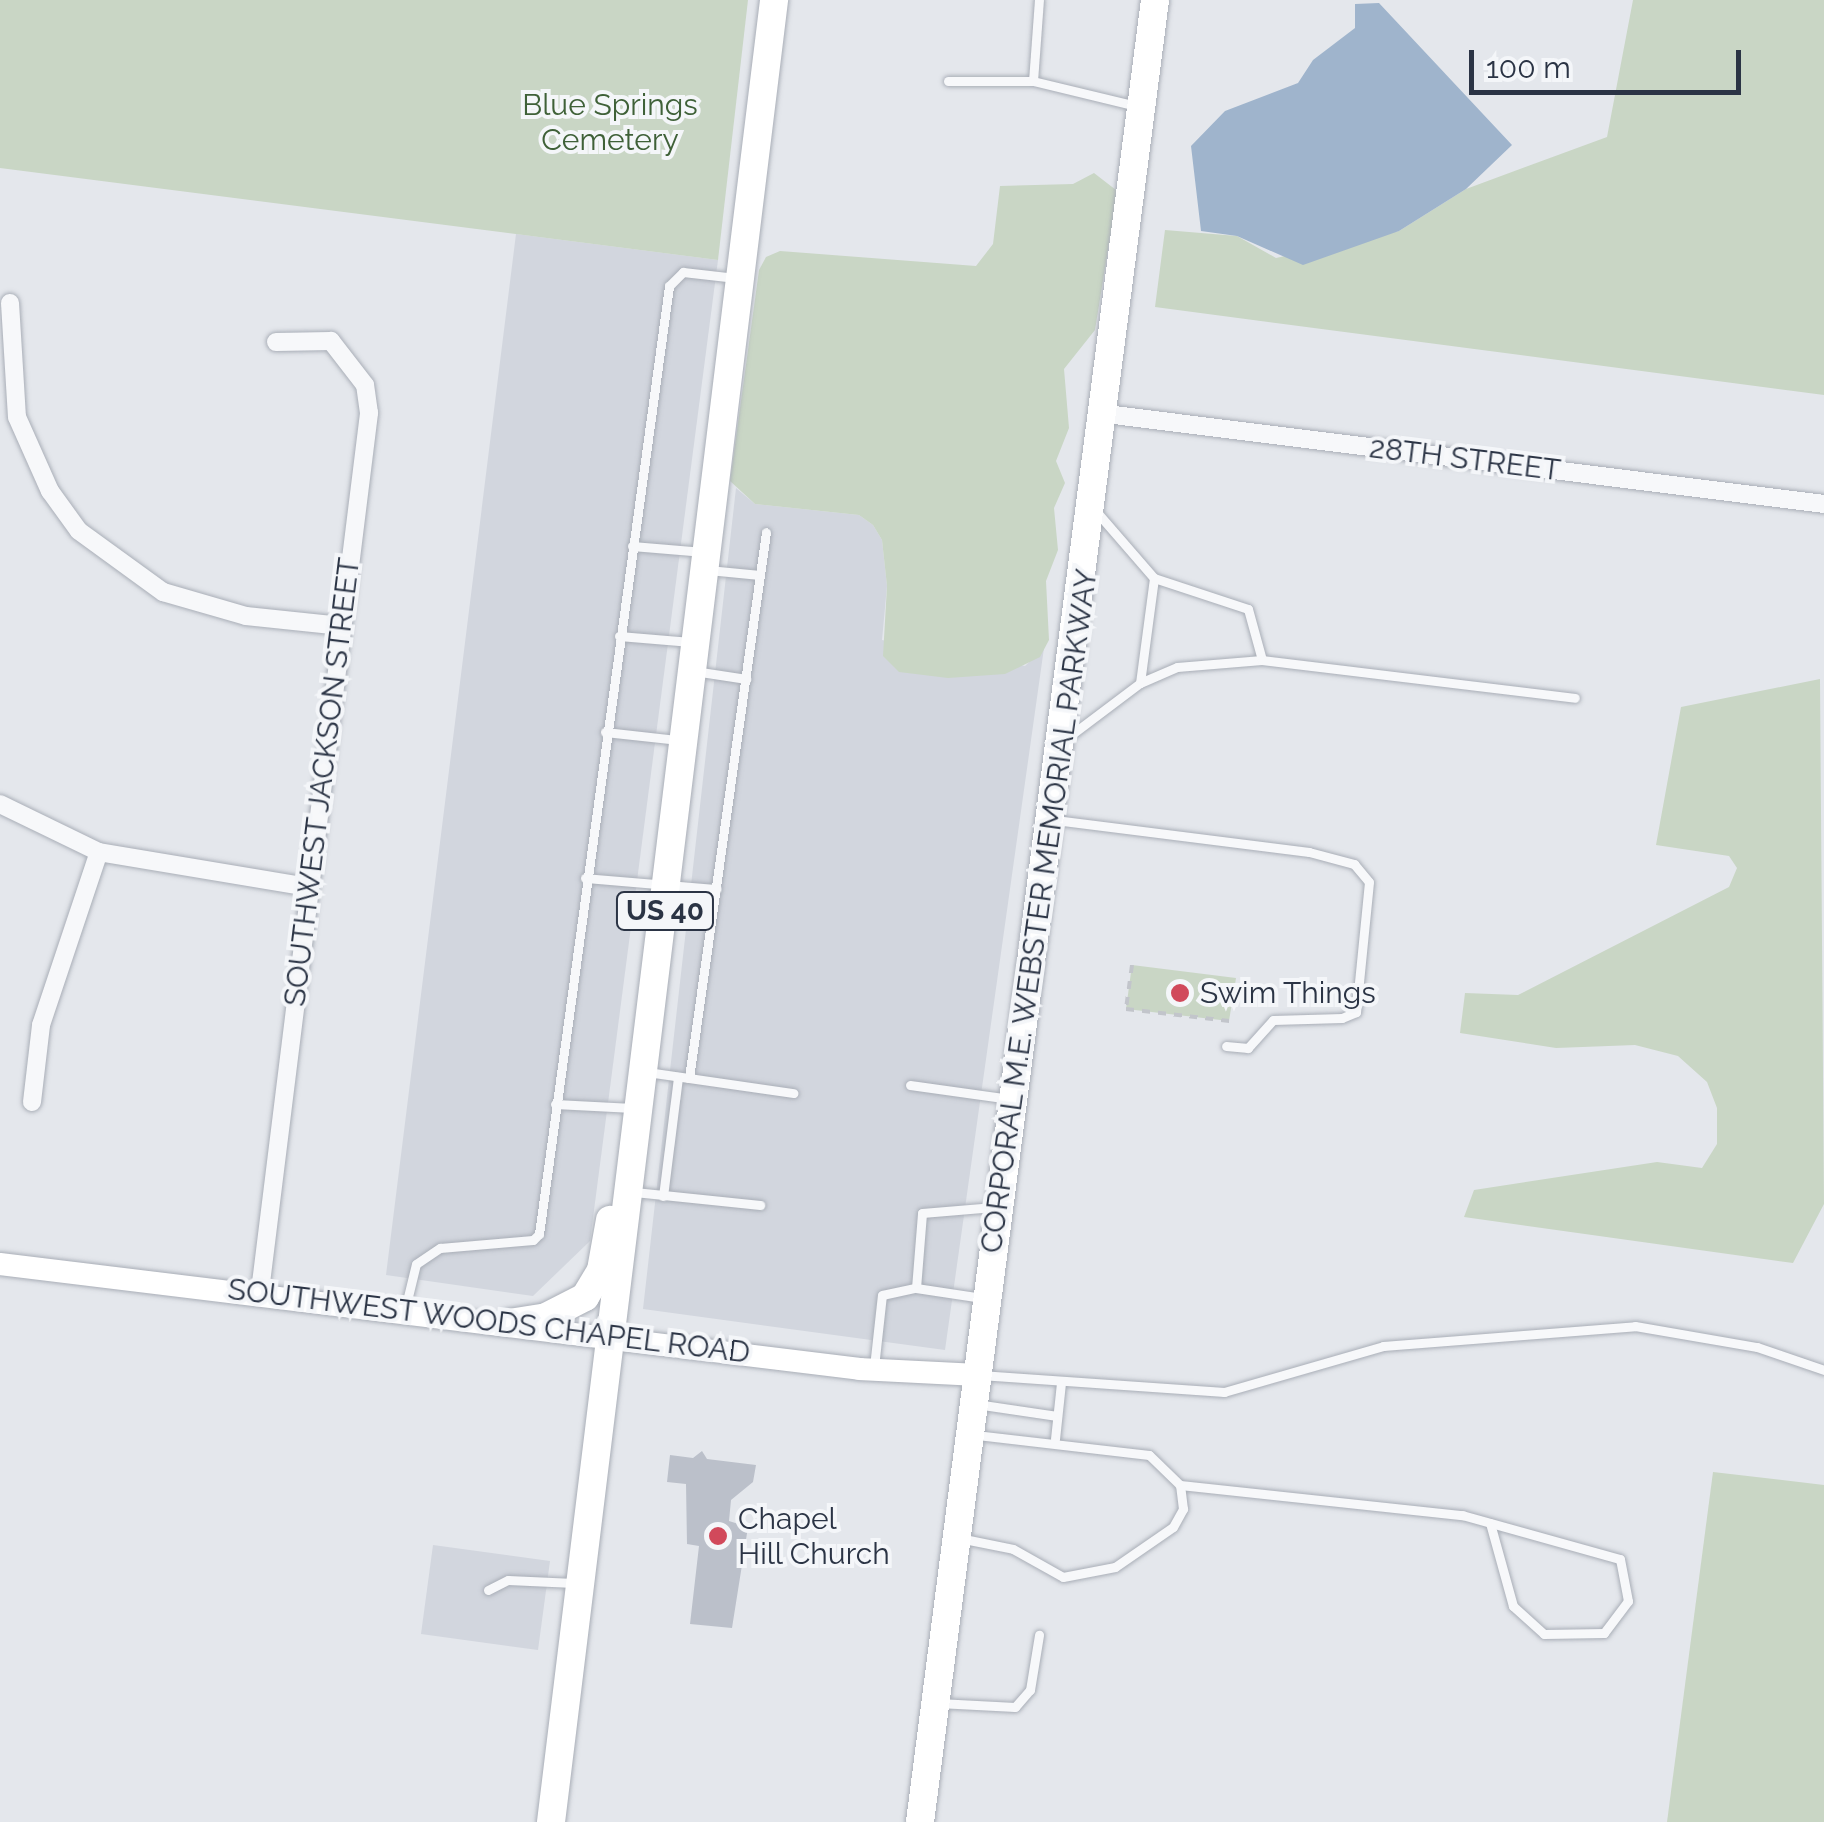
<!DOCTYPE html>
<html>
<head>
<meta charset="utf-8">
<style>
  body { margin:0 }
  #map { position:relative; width:1824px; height:1822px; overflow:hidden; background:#e4e7ec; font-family:Raleway,sans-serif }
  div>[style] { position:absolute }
  .built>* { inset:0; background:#d2d6de }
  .green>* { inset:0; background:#c9d6c5 }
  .water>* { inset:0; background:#9fb4cc }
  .building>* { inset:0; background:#bbc0ca }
  .path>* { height:4px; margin-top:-2px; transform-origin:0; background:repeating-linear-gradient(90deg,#c2c5cb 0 8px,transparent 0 16px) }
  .roads { filter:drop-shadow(0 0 2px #a9aeb7) drop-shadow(0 0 2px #a9aeb7) }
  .service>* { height:9px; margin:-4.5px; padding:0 4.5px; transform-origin:4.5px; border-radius:4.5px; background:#f7f8fa }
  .minor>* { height:18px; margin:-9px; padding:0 9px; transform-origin:9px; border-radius:9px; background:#f7f8fa }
  .secondary>* { height:22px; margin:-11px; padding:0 11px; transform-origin:11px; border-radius:11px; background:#fff }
  .primary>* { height:28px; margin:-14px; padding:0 14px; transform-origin:14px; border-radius:14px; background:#fff }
  .dots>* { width:28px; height:28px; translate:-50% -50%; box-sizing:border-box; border:5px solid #f4f6f9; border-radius:50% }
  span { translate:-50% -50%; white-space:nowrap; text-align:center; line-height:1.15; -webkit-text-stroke:8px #f4f6f9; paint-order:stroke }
  .shield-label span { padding:2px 8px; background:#f4f6f9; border:2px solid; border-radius:8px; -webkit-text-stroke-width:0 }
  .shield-label { font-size:28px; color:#2b3445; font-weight:700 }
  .park-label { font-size:30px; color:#3f6138 }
  .street-label { font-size:30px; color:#2b3445 }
  .poi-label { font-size:30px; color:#2b3445 }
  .left { translate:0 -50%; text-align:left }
  .scale { position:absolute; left:1469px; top:50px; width:272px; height:45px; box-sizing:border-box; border:5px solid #2b3445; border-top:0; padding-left:12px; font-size:30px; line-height:35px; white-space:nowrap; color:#2b3445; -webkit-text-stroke:8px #f4f6f9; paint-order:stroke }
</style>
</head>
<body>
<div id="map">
  <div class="built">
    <div style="clip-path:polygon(516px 234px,718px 260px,590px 1241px,533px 1296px,386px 1275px)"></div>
    <div style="clip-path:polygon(736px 488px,755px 504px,859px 515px,873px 525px,882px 540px,887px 586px,882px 640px,1025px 666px,1044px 648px,945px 1350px,643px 1309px)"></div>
    <div style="clip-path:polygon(433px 1545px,550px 1561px,538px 1650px,421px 1634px)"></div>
  </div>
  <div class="green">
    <div style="clip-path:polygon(0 0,748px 0,718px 260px,0 168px)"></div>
    <div style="clip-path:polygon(1633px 0,1824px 0,1824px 395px,1155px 307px,1165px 230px,1237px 236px,1276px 258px,1399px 231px,1466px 189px,1607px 137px)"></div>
    <div style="clip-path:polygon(1094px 173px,1116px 190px,1115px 206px,1095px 330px,1064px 369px,1069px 428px,1056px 461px,1065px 483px,1054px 508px,1058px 550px,1046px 581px,1049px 640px,1040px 657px,1005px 674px,948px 678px,899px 672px,883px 656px,887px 586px,882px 540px,873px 525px,859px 515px,755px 504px,730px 481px,759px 270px,766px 257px,780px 251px,976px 266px,993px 244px,1000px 186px,1073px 184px)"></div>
    <div style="clip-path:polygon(1820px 679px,1824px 1204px,1793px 1263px,1464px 1217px,1474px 1190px,1657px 1162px,1702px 1168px,1717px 1144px,1717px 1108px,1707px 1082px,1678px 1056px,1635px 1045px,1556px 1048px,1460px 1033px,1465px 993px,1518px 995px,1729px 887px,1737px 868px,1729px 856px,1656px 845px,1681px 707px)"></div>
    <div style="clip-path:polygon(1132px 965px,1236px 978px,1229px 1021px,1126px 1009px)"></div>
    <div style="clip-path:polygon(1713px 1472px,1824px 1485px,1824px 1822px,1667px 1822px)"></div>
  </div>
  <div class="water">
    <div style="clip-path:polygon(1379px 3px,1512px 145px,1466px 189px,1399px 231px,1303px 265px,1237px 236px,1201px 231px,1191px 146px,1225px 111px,1298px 83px,1313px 60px,1355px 28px,1355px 4px)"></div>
  </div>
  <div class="building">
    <div style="clip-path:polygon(702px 1451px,707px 1459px,756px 1465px,753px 1482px,731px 1500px,729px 1521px,748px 1527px,732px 1628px,690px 1624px,699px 1546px,687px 1544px,686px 1484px,667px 1482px,670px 1455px,693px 1458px)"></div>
  </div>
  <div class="path">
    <div style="left:1132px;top:965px;width:44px;rotate:97.8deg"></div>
    <div style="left:1126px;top:1009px;width:104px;rotate:6.6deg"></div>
  </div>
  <div class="roads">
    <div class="service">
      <div style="left:948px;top:81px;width:85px"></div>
      <div style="left:1033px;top:81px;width:106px;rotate:13.6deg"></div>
      <div style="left:1033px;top:81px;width:81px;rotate:-85.8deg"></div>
      <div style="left:1095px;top:510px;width:90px;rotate:49.1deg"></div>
      <div style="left:1154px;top:578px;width:99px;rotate:18.3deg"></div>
      <div style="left:1248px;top:609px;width:53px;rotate:74.6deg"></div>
      <div style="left:632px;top:546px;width:72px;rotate:4.8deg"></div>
      <div style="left:708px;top:570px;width:52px;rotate:5.5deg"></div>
      <div style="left:619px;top:636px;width:72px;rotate:4.8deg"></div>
      <div style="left:694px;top:671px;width:53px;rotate:8.7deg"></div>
      <div style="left:1140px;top:683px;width:106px;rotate:-82.4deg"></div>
      <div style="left:605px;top:732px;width:72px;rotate:6.3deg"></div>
      <div style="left:1067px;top:738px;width:91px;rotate:-37deg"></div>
      <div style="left:1140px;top:683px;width:40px;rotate:-23.4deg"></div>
      <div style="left:1177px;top:667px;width:85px;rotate:-4.7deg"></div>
      <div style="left:1262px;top:660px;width:315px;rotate:6.9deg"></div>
      <div style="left:1055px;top:820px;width:256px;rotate:7.2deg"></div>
      <div style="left:1309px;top:852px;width:47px;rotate:14.9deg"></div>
      <div style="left:1354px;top:864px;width:23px;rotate:50deg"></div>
      <div style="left:1369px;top:882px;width:131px;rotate:95.7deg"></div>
      <div style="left:1356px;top:1012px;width:15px;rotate:157deg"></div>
      <div style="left:1342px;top:1018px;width:69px;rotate:178.3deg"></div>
      <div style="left:1273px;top:1020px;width:38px;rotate:132deg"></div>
      <div style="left:1248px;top:1048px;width:22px;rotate:-175deg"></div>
      <div style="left:585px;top:878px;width:132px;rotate:4.8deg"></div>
      <div style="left:647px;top:1072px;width:148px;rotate:8.2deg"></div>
      <div style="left:689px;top:1078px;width:551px;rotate:-81.97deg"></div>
      <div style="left:910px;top:1085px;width:101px;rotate:8deg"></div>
      <div style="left:555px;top:1104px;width:78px;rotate:2.9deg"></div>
      <div style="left:634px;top:1192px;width:127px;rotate:5.9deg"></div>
      <div style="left:663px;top:1196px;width:120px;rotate:-82.8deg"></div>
      <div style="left:916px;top:1288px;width:75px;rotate:-85.4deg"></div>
      <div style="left:922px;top:1213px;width:72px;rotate:-4.8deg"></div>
      <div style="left:405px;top:1309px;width:46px;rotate:-76.3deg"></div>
      <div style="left:416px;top:1264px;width:29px;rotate:-34deg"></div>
      <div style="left:440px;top:1248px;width:93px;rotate:-4.9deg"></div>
      <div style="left:533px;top:1240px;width:8px;rotate:-45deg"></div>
      <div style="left:539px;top:1234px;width:957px;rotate:-82.19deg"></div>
      <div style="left:669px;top:286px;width:20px;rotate:-45deg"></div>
      <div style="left:683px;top:272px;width:53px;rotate:6.5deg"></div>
      <div style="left:874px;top:1367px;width:72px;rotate:-83.7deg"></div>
      <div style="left:882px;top:1295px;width:35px;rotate:-12deg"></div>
      <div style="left:916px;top:1288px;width:67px;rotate:8.6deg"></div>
      <div style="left:980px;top:1375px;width:245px;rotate:4deg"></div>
      <div style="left:1224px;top:1392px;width:166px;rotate:-16.1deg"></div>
      <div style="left:1383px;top:1346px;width:253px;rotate:-4.5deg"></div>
      <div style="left:1635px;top:1326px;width:124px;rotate:9.8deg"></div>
      <div style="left:1757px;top:1347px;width:71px;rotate:18.9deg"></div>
      <div style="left:976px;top:1404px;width:82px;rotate:8.4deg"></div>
      <div style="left:1055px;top:1439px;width:56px;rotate:-83.9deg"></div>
      <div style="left:1180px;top:1485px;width:284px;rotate:6.1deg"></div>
      <div style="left:1462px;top:1515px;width:164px;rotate:15.6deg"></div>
      <div style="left:1620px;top:1559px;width:43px;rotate:79.2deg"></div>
      <div style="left:1628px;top:1601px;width:40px;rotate:127deg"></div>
      <div style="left:1604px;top:1633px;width:60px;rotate:179deg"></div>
      <div style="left:1544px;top:1634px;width:42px;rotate:-137.9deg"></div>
      <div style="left:1513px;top:1606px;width:86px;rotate:-105.5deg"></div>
      <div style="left:959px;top:1538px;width:55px;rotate:11.5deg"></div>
      <div style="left:1013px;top:1549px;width:57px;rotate:29.2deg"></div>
      <div style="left:1063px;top:1577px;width:53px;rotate:-10.9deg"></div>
      <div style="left:1115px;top:1567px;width:70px;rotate:-34.6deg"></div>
      <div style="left:1173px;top:1527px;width:21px;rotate:-61deg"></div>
      <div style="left:1183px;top:1509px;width:24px;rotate:-97deg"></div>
      <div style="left:1180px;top:1485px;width:43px;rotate:-135.9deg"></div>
      <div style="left:1149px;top:1455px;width:175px;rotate:-173.4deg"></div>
      <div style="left:488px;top:1590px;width:22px;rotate:-27deg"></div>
      <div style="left:508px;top:1580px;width:66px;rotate:2.6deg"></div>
      <div style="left:938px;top:1703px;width:77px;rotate:3deg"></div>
      <div style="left:1015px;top:1707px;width:23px;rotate:-49deg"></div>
      <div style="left:1030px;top:1690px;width:56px;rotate:-80.7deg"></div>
    </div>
    <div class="minor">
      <div style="left:10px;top:303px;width:114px;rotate:86.5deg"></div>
      <div style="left:17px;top:417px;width:81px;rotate:66deg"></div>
      <div style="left:50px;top:491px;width:49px;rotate:54.1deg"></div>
      <div style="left:79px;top:531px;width:104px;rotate:36deg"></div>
      <div style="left:163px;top:592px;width:86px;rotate:16.1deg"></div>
      <div style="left:246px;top:616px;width:96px;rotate:6deg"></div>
      <div style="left:1106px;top:414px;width:724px;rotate:7.14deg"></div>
      <div style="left:0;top:804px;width:110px;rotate:25.9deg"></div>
      <div style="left:99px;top:852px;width:213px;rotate:9.5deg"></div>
      <div style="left:32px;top:1102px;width:78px;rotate:-83.3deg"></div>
      <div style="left:41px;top:1025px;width:182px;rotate:-71.5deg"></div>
      <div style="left:260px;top:1291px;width:885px;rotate:-82.92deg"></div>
      <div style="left:369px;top:413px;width:28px;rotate:-98deg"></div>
      <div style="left:365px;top:385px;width:56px;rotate:-127.7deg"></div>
      <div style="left:331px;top:341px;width:55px;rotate:179deg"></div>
    </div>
    <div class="secondary">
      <div style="left:0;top:1264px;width:866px;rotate:6.96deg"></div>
      <div style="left:860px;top:1369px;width:117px;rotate:2.9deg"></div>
    </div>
    <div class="primary">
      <div style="left:509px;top:1323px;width:37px;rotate:-9deg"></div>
      <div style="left:546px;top:1317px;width:44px;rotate:-27.1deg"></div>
      <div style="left:585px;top:1297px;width:31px;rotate:-59deg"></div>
      <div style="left:601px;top:1270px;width:51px;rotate:-79.8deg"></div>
      <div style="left:551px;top:1822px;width:1836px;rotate:-83.02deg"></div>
      <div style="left:920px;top:1822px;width:1837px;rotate:-82.65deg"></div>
    </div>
  </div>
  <div class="dots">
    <div style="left:1180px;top:993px;background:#d1495b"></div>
    <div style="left:718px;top:1536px;background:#d1495b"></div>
  </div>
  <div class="shield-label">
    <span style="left:665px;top:911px">US 40</span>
  </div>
  <div class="park-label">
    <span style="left:610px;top:122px">Blue Springs<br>Cemetery</span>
  </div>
  <div class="street-label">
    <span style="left:1465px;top:459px;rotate:7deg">28TH STREET</span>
    <span style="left:322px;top:782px;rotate:-83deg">SOUTHWEST JACKSON STREET</span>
    <span style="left:1039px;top:911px;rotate:-82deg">CORPORAL M.E. WEBSTER MEMORIAL PARKWAY</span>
    <span style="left:489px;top:1321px;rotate:7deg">SOUTHWEST WOODS CHAPEL ROAD</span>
  </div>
  <div class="poi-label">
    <span class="left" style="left:1200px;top:993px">Swim Things</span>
    <span class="left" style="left:738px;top:1536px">Chapel<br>Hill Church</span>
  </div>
  <div class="scale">100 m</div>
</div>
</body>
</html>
